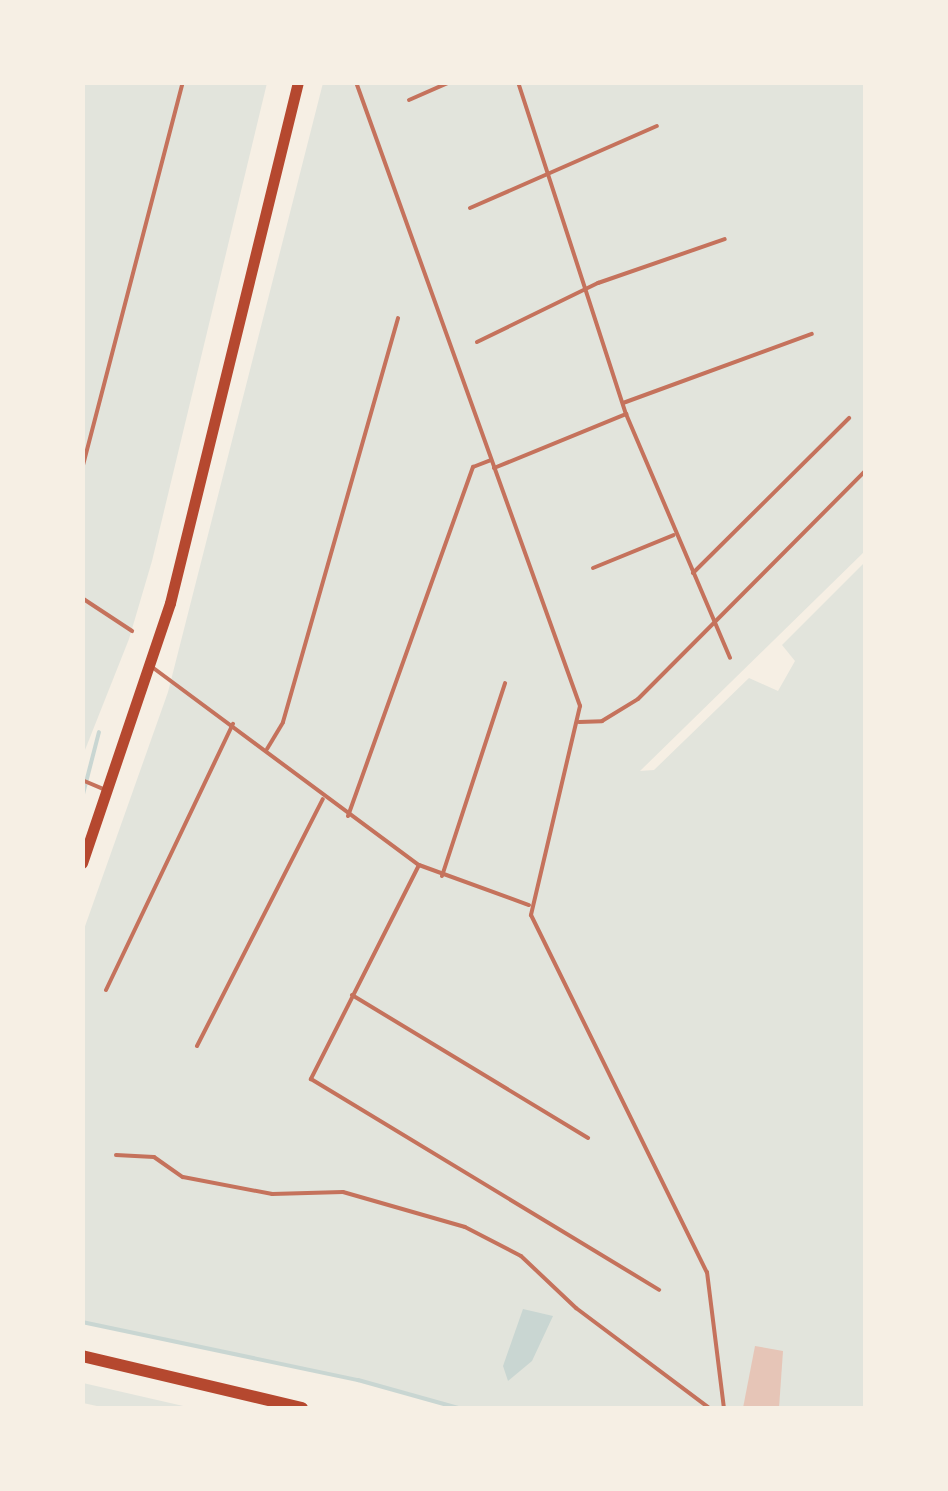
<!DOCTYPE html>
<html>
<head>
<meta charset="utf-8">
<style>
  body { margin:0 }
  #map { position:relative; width:948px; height:1491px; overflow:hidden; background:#f6efe4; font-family:"DM Sans",sans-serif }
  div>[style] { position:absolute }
  .green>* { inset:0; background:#e2e4dc }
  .water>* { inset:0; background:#c9d6d2 }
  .stream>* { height:4px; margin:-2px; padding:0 2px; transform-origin:2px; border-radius:2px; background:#c9d6d2 }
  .building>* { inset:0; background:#e6c5b7 }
  .service>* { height:4px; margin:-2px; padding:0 2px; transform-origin:2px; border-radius:2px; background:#c5725c }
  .secondary>* { height:11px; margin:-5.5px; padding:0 5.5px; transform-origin:5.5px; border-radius:5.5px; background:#b5482f }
  .primary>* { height:12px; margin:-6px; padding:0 6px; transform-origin:6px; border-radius:6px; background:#b5482f }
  span { translate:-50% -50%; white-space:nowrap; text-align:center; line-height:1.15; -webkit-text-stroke:8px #f6efe4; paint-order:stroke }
  .frame { position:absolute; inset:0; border:85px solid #f6efe4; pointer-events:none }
</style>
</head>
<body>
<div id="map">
  <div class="green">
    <div style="clip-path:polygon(83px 83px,267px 83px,152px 561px,129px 639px,83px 755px)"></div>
    <div style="clip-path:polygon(323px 83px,865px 83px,865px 551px,640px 771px,654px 770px,749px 678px,778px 691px,795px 661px,782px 645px,865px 562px,865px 1408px,458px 1408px,358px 1380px,83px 1322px,83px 932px,168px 692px)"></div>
    <div style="clip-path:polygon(83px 1383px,192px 1408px,106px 1408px,83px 1403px)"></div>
  </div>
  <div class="water">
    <div style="clip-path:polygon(523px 1309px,553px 1316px,532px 1361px,508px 1381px,503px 1366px)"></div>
  </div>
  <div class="stream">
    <div style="left:82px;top:798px;width:68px;rotate:-75.6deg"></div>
    <div style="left:82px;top:1322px;width:282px;rotate:11.9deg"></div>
    <div style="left:358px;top:1380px;width:104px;rotate:15.6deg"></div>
  </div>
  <div class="building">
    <div style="clip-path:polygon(755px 1346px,783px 1351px,779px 1408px,743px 1408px)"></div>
  </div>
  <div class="service">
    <div style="left:356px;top:82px;width:663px;rotate:70.25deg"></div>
    <div style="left:580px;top:706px;width:215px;rotate:103.2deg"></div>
    <div style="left:531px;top:915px;width:398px;rotate:63.8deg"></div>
    <div style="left:707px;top:1272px;width:137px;rotate:82.9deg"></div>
    <div style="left:518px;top:82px;width:349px;rotate:72deg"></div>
    <div style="left:626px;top:414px;width:265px;rotate:66.9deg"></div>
    <div style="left:409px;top:100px;width:45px;rotate:-23.7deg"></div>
    <div style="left:470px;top:208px;width:204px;rotate:-23.7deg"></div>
    <div style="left:477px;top:342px;width:135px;rotate:-26deg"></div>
    <div style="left:598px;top:283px;width:134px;rotate:-19.1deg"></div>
    <div style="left:623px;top:403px;width:201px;rotate:-20.1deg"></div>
    <div style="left:494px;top:468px;width:143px;rotate:-22.2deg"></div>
    <div style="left:82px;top:469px;width:400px;rotate:-75.4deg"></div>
    <div style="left:593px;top:568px;width:87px;rotate:-22.2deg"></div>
    <div style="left:693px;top:573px;width:220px;rotate:-44.8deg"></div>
    <div style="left:82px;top:598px;width:60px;rotate:33.4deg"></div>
    <div style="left:152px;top:667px;width:332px;rotate:36.6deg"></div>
    <div style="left:419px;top:865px;width:117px;rotate:20deg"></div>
    <div style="left:579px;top:722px;width:23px;rotate:-2deg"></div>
    <div style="left:602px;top:721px;width:42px;rotate:-31.4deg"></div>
    <div style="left:638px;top:699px;width:323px;rotate:-45.1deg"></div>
    <div style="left:267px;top:749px;width:31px;rotate:-59deg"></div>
    <div style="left:283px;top:722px;width:420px;rotate:-74.1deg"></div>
    <div style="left:82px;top:780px;width:26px;rotate:23deg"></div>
    <div style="left:348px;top:816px;width:371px;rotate:-70.3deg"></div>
    <div style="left:473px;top:467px;width:19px;rotate:-21deg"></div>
    <div style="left:419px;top:865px;width:240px;rotate:116.8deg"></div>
    <div style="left:311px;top:1079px;width:407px;rotate:31.2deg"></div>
    <div style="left:442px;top:876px;width:203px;rotate:-71.9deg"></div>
    <div style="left:106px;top:990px;width:295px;rotate:-64.5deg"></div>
    <div style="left:352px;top:995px;width:276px;rotate:31.2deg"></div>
    <div style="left:197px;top:1046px;width:277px;rotate:-63deg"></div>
    <div style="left:116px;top:1155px;width:38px;rotate:3deg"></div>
    <div style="left:154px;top:1157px;width:35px;rotate:35deg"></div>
    <div style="left:183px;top:1177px;width:91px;rotate:10.8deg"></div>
    <div style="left:272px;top:1194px;width:71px;rotate:-1.6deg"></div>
    <div style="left:343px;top:1192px;width:127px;rotate:16deg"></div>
    <div style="left:465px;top:1227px;width:63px;rotate:27.4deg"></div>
    <div style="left:521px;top:1256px;width:76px;rotate:43.4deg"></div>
    <div style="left:576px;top:1308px;width:166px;rotate:36.9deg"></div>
  </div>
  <div class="secondary">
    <div style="left:82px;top:863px;width:274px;rotate:-71.3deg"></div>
    <div style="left:170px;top:603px;width:536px;rotate:-76.2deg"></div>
  </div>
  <div class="primary">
    <div style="left:82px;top:1356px;width:226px;rotate:13.3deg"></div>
  </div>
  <div class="frame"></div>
</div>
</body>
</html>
